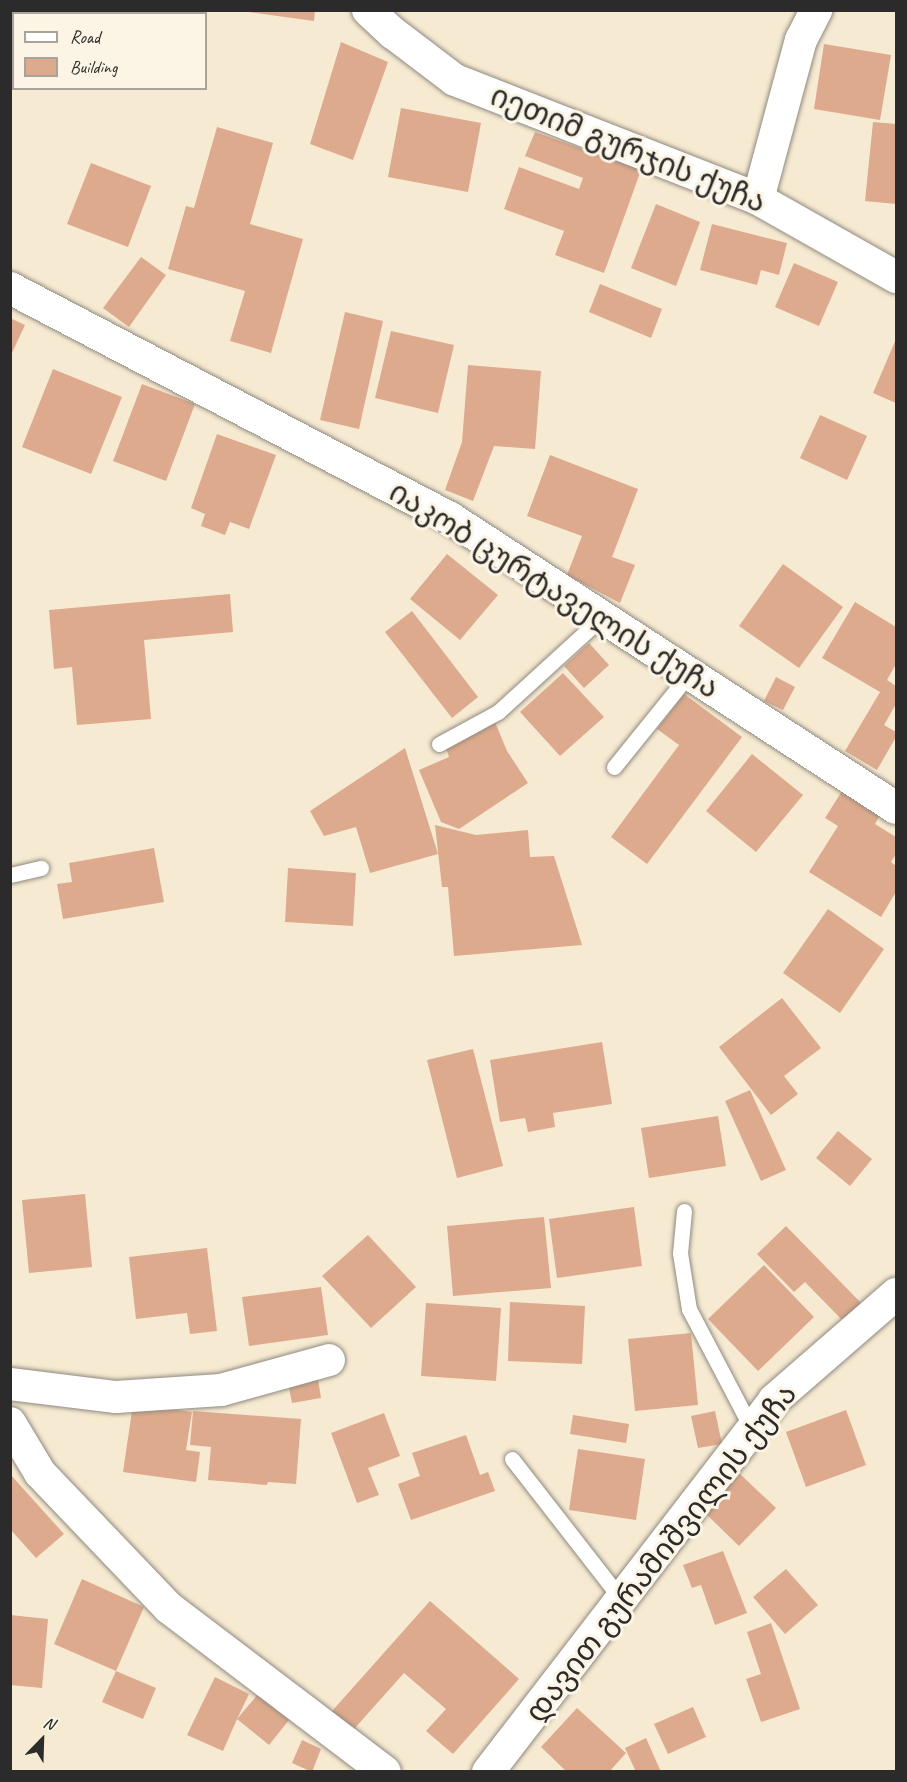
<!DOCTYPE html>
<html>
<head>
<meta charset="utf-8">
<style>
  body { margin:0 }
  #map { position:relative; width:907px; height:1782px; overflow:hidden; background:#f6ead2; font-family:Caveat,"Noto Sans Georgian",sans-serif }
  div>[style] { position:absolute }
  .building>* { inset:0; background:#deaa8d }
  .roads { filter:drop-shadow(0 0 2px #908a7e) drop-shadow(0 0 2px #908a7e) }
  .lane>* { height:15px; margin:-7.5px; padding:0 7.5px; transform-origin:7.5px; border-radius:7.5px; background:#fff }
  .street>* { height:32px; margin:-16px; padding:0 16px; transform-origin:16px; border-radius:16px; background:#fff }
  span { translate:-50% -50%; white-space:nowrap; text-align:center; line-height:1.15; -webkit-text-stroke:6px #fcf5e5; paint-order:stroke }
  .street-label { font-size:30px; color:#2b2b2b }
  .frame { position:absolute; inset:0; border:12px solid #2b2b2b; pointer-events:none }
  .legend { position:absolute; left:12px; top:12px; width:195px; height:78px; box-sizing:border-box; background:#fcf5e5; border:2px solid #a8a49b; margin:0; padding:8px 10px; list-style:none; font-size:18px; color:#2b2b2b }
  .legend li { display:flex; align-items:center; gap:12px; height:30px }
  .legend b { width:30px; border:2px solid #a8a49b }
  .north { position:absolute; left:12px; top:1710px; width:60px; height:60px; -webkit-text-stroke:4px #fcf5e5; paint-order:stroke; rotate:23deg; font-size:16px; font-weight:700; line-height:24px; text-align:center; color:#2b2b2b }
  .north::after { content:''; display:block; margin:auto; width:21px; height:27px; background:#2b2b2b; clip-path:polygon(50% 0,100% 100%,50% 72%,0 100%) }
</style>
</head>
<body>
<div id="map">
  <div class="building">
    <div style="clip-path:polygon(235px 10px,315px 10px,314px 21px)"></div>
    <div style="clip-path:polygon(341px 42px,388px 62px,353px 160px,310px 144px)"></div>
    <div style="clip-path:polygon(824px 44px,891px 55px,880px 120px,814px 109px)"></div>
    <div style="clip-path:polygon(401px 108px,481px 123px,468px 192px,388px 177px)"></div>
    <div style="clip-path:polygon(873px 122px,896px 124px,896px 204px,865px 201px)"></div>
    <div style="clip-path:polygon(217px 127px,273px 143px,250px 224px,303px 239px,271px 353px,230px 341px,245px 291px,168px 269px,186px 206px,194px 208px)"></div>
    <div style="clip-path:polygon(535px 132px,641px 170px,604px 273px,555px 255px,564px 231px,504px 209px,519px 167px,579px 189px,583px 178px,525px 156px)"></div>
    <div style="clip-path:polygon(91px 163px,151px 186px,128px 247px,67px 224px)"></div>
    <div style="clip-path:polygon(656px 204px,700px 222px,676px 286px,631px 268px)"></div>
    <div style="clip-path:polygon(712px 224px,787px 243px,779px 275px,761px 270px,757px 285px,700px 270px)"></div>
    <div style="clip-path:polygon(141px 257px,166px 275px,129px 327px,103px 308px)"></div>
    <div style="clip-path:polygon(794px 263px,838px 282px,819px 326px,775px 307px)"></div>
    <div style="clip-path:polygon(600px 284px,662px 309px,651px 338px,589px 312px)"></div>
    <div style="clip-path:polygon(345px 312px,383px 321px,359px 429px,320px 420px)"></div>
    <div style="clip-path:polygon(10px 318px,25px 325px,10px 357px)"></div>
    <div style="clip-path:polygon(391px 331px,454px 345px,438px 413px,375px 398px)"></div>
    <div style="clip-path:polygon(896px 339px,896px 403px,873px 393px)"></div>
    <div style="clip-path:polygon(468px 365px,541px 371px,535px 449px,494px 446px,473px 501px,445px 490px,462px 442px)"></div>
    <div style="clip-path:polygon(53px 369px,122px 397px,91px 474px,22px 447px)"></div>
    <div style="clip-path:polygon(142px 384px,195px 404px,166px 481px,113px 461px)"></div>
    <div style="clip-path:polygon(820px 415px,867px 436px,847px 480px,800px 458px)"></div>
    <div style="clip-path:polygon(217px 434px,276px 455px,249px 529px,230px 522px,225px 535px,201px 526px,205px 514px,191px 508px)"></div>
    <div style="clip-path:polygon(550px 455px,638px 489px,612px 557px,635px 565px,620px 603px,567px 575px,582px 536px,527px 516px)"></div>
    <div style="clip-path:polygon(447px 554px,498px 595px,460px 640px,410px 599px)"></div>
    <div style="clip-path:polygon(783px 564px,843px 607px,799px 668px,739px 626px)"></div>
    <div style="clip-path:polygon(230px 594px,233px 632px,144px 640px,151px 719px,77px 725px,72px 667px,54px 669px,49px 610px)"></div>
    <div style="clip-path:polygon(855px 602px,896px 627px,896px 664px,887px 680px,896px 686px,896px 704px,884px 725px,896px 732px,896px 737px,877px 770px,845px 751px,880px 692px,822px 658px)"></div>
    <div style="clip-path:polygon(412px 611px,478px 697px,452px 718px,385px 632px)"></div>
    <div style="clip-path:polygon(589px 643px,609px 665px,584px 688px,564px 666px)"></div>
    <div style="clip-path:polygon(563px 673px,604px 717px,560px 756px,520px 712px)"></div>
    <div style="clip-path:polygon(776px 677px,795px 687px,783px 710px,764px 701px)"></div>
    <div style="clip-path:polygon(684px 694px,742px 737px,647px 864px,611px 837px,679px 745px,657px 729px)"></div>
    <div style="clip-path:polygon(493px 717px,507px 751px,528px 783px,459px 829px,441px 822px,419px 770px,449px 757px,446px 748px)"></div>
    <div style="clip-path:polygon(405px 748px,438px 854px,370px 873px,356px 827px,324px 836px,310px 811px)"></div>
    <div style="clip-path:polygon(752px 754px,803px 795px,756px 852px,706px 811px)"></div>
    <div style="clip-path:polygon(842px 791px,880px 815px,875px 824px,896px 837px,896px 854px,891px 862px,896px 866px,896px 892px,881px 917px,809px 872px,838px 826px,825px 818px)"></div>
    <div style="clip-path:polygon(435px 825px,476px 835px,528px 830px,530px 857px,554px 856px,582px 945px,454px 956px,448px 887px,442px 887px)"></div>
    <div style="clip-path:polygon(154px 848px,164px 902px,63px 919px,57px 884px,72px 882px,69px 863px)"></div>
    <div style="clip-path:polygon(288px 868px,356px 873px,353px 926px,285px 922px)"></div>
    <div style="clip-path:polygon(828px 909px,884px 949px,840px 1013px,783px 973px)"></div>
    <div style="clip-path:polygon(782px 998px,821px 1048px,784px 1076px,798px 1094px,771px 1115px,719px 1047px)"></div>
    <div style="clip-path:polygon(602px 1042px,612px 1104px,553px 1113px,555px 1127px,528px 1132px,525px 1118px,500px 1122px,490px 1060px)"></div>
    <div style="clip-path:polygon(473px 1049px,503px 1166px,457px 1178px,427px 1060px)"></div>
    <div style="clip-path:polygon(750px 1090px,786px 1170px,761px 1181px,725px 1101px)"></div>
    <div style="clip-path:polygon(718px 1116px,726px 1166px,649px 1178px,641px 1128px)"></div>
    <div style="clip-path:polygon(838px 1131px,872px 1159px,850px 1186px,816px 1158px)"></div>
    <div style="clip-path:polygon(85px 1194px,92px 1267px,29px 1273px,22px 1200px)"></div>
    <div style="clip-path:polygon(634px 1207px,642px 1266px,557px 1278px,549px 1219px)"></div>
    <div style="clip-path:polygon(544px 1217px,551px 1288px,453px 1296px,447px 1226px)"></div>
    <div style="clip-path:polygon(786px 1226px,864px 1306px,846px 1324px,805px 1282px,794px 1292px,757px 1254px)"></div>
    <div style="clip-path:polygon(368px 1235px,416px 1287px,371px 1328px,322px 1276px)"></div>
    <div style="clip-path:polygon(207px 1248px,217px 1331px,190px 1334px,187px 1313px,136px 1319px,129px 1257px)"></div>
    <div style="clip-path:polygon(764px 1265px,814px 1317px,758px 1371px,708px 1319px)"></div>
    <div style="clip-path:polygon(321px 1287px,328px 1335px,249px 1346px,242px 1297px)"></div>
    <div style="clip-path:polygon(510px 1302px,585px 1306px,582px 1364px,508px 1361px)"></div>
    <div style="clip-path:polygon(426px 1303px,501px 1308px,496px 1381px,421px 1376px)"></div>
    <div style="clip-path:polygon(691px 1333px,698px 1405px,635px 1411px,628px 1339px)"></div>
    <div style="clip-path:polygon(317px 1373px,321px 1398px,292px 1403px,287px 1378px)"></div>
    <div style="clip-path:polygon(133px 1404px,192px 1412px,186px 1450px,200px 1452px,196px 1482px,123px 1472px)"></div>
    <div style="clip-path:polygon(846px 1410px,866px 1465px,806px 1487px,786px 1432px)"></div>
    <div style="clip-path:polygon(193px 1411px,301px 1419px,296px 1484px,268px 1482px,267px 1485px,208px 1480px,211px 1447px,190px 1445px)"></div>
    <div style="clip-path:polygon(715px 1411px,722px 1444px,698px 1448px,691px 1416px)"></div>
    <div style="clip-path:polygon(384px 1413px,400px 1456px,368px 1468px,379px 1495px,357px 1503px,331px 1433px)"></div>
    <div style="clip-path:polygon(573px 1415px,629px 1424px,626px 1443px,570px 1434px)"></div>
    <div style="clip-path:polygon(466px 1435px,480px 1475px,488px 1472px,495px 1491px,411px 1520px,398px 1484px,420px 1476px,412px 1453px)"></div>
    <div style="clip-path:polygon(578px 1449px,645px 1459px,636px 1520px,569px 1510px)"></div>
    <div style="clip-path:polygon(10px 1474px,64px 1534px,36px 1558px,10px 1529px)"></div>
    <div style="clip-path:polygon(740px 1474px,776px 1508px,739px 1546px,704px 1512px)"></div>
    <div style="clip-path:polygon(723px 1551px,747px 1613px,715px 1625px,701px 1585px,692px 1588px,683px 1565px)"></div>
    <div style="clip-path:polygon(786px 1569px,818px 1605px,785px 1634px,753px 1597px)"></div>
    <div style="clip-path:polygon(82px 1579px,144px 1607px,116px 1671px,54px 1644px)"></div>
    <div style="clip-path:polygon(430px 1601px,519px 1679px,453px 1754px,426px 1731px,446px 1709px,404px 1673px,346px 1738px,325px 1719px)"></div>
    <div style="clip-path:polygon(10px 1615px,48px 1619px,42px 1688px,10px 1685px)"></div>
    <div style="clip-path:polygon(771px 1623px,800px 1709px,761px 1722px,746px 1679px,761px 1674px,747px 1632px)"></div>
    <div style="clip-path:polygon(116px 1671px,156px 1688px,143px 1719px,102px 1702px)"></div>
    <div style="clip-path:polygon(215px 1677px,249px 1694px,237px 1719px,258px 1694px,289px 1720px,269px 1745px,237px 1719px,223px 1751px,187px 1735px)"></div>
    <div style="clip-path:polygon(693px 1707px,706px 1737px,668px 1754px,654px 1724px)"></div>
    <div style="clip-path:polygon(577px 1708px,626px 1753px,609px 1772px,567px 1772px,541px 1747px)"></div>
    <div style="clip-path:polygon(646px 1738px,661px 1772px,636px 1772px,625px 1748px)"></div>
    <div style="clip-path:polygon(302px 1740px,321px 1749px,312px 1772px,292px 1763px)"></div>
  </div>
  <div class="roads">
    <div class="lane">
      <div style="left:439px;top:744px;width:67px;rotate:-28.5deg"></div>
      <div style="left:498px;top:712px;width:141px;rotate:-42.4deg"></div>
      <div style="left:614px;top:767px;width:119px;rotate:-51.1deg"></div>
      <div style="left:10px;top:875px;width:32px;rotate:-13deg"></div>
      <div style="left:684px;top:1211px;width:42px;rotate:95.4deg"></div>
      <div style="left:680px;top:1253px;width:57px;rotate:80.9deg"></div>
      <div style="left:689px;top:1309px;width:136px;rotate:62.3deg"></div>
      <div style="left:512px;top:1459px;width:177px;rotate:52.1deg"></div>
    </div>
    <div class="street">
      <div style="left:368px;top:10px;width:34px;rotate:43deg"></div>
      <div style="left:393px;top:33px;width:78px;rotate:37.2deg"></div>
      <div style="left:455px;top:80px;width:326px;rotate:21.4deg"></div>
      <div style="left:758px;top:199px;width:159px;rotate:29.5deg"></div>
      <div style="left:758px;top:199px;width:165px;rotate:-74.9deg"></div>
      <div style="left:801px;top:40px;width:34px;rotate:-63deg"></div>
      <div style="left:10px;top:288px;width:496px;rotate:27.6deg"></div>
      <div style="left:450px;top:518px;width:532px;rotate:33.03deg"></div>
      <div style="left:10px;top:1384px;width:107px;rotate:7deg"></div>
      <div style="left:116px;top:1397px;width:105px;rotate:-3.8deg"></div>
      <div style="left:221px;top:1390px;width:112px;rotate:-15.5deg"></div>
      <div style="left:10px;top:1423px;width:58px;rotate:59deg"></div>
      <div style="left:40px;top:1473px;width:187px;rotate:46.3deg"></div>
      <div style="left:169px;top:1608px;width:271px;rotate:37.2deg"></div>
      <div style="left:488px;top:1772px;width:469px;rotate:-52.4deg"></div>
      <div style="left:774px;top:1400px;width:162px;rotate:-41deg"></div>
    </div>
  </div>
  <div class="street-label">
    <span style="left:628px;top:149px;rotate:22deg">იეთიმ გურჯის ქუჩა</span>
    <span style="left:554px;top:590px;rotate:32deg">იაკობ ცურტაველის ქუჩა</span>
    <span style="left:661px;top:1553px;rotate:-52deg">დავით გურამიშვილის ქუჩა</span>
  </div>
  <div class="frame"></div>
  <ul class="legend">
  <li><b style="height:8px;background:#fff"></b>Road</li>
  <li><b style="height:16px;background:#deaa8d"></b>Building</li>
  </ul>
  <div class="north">N</div>
</div>
</body>
</html>
